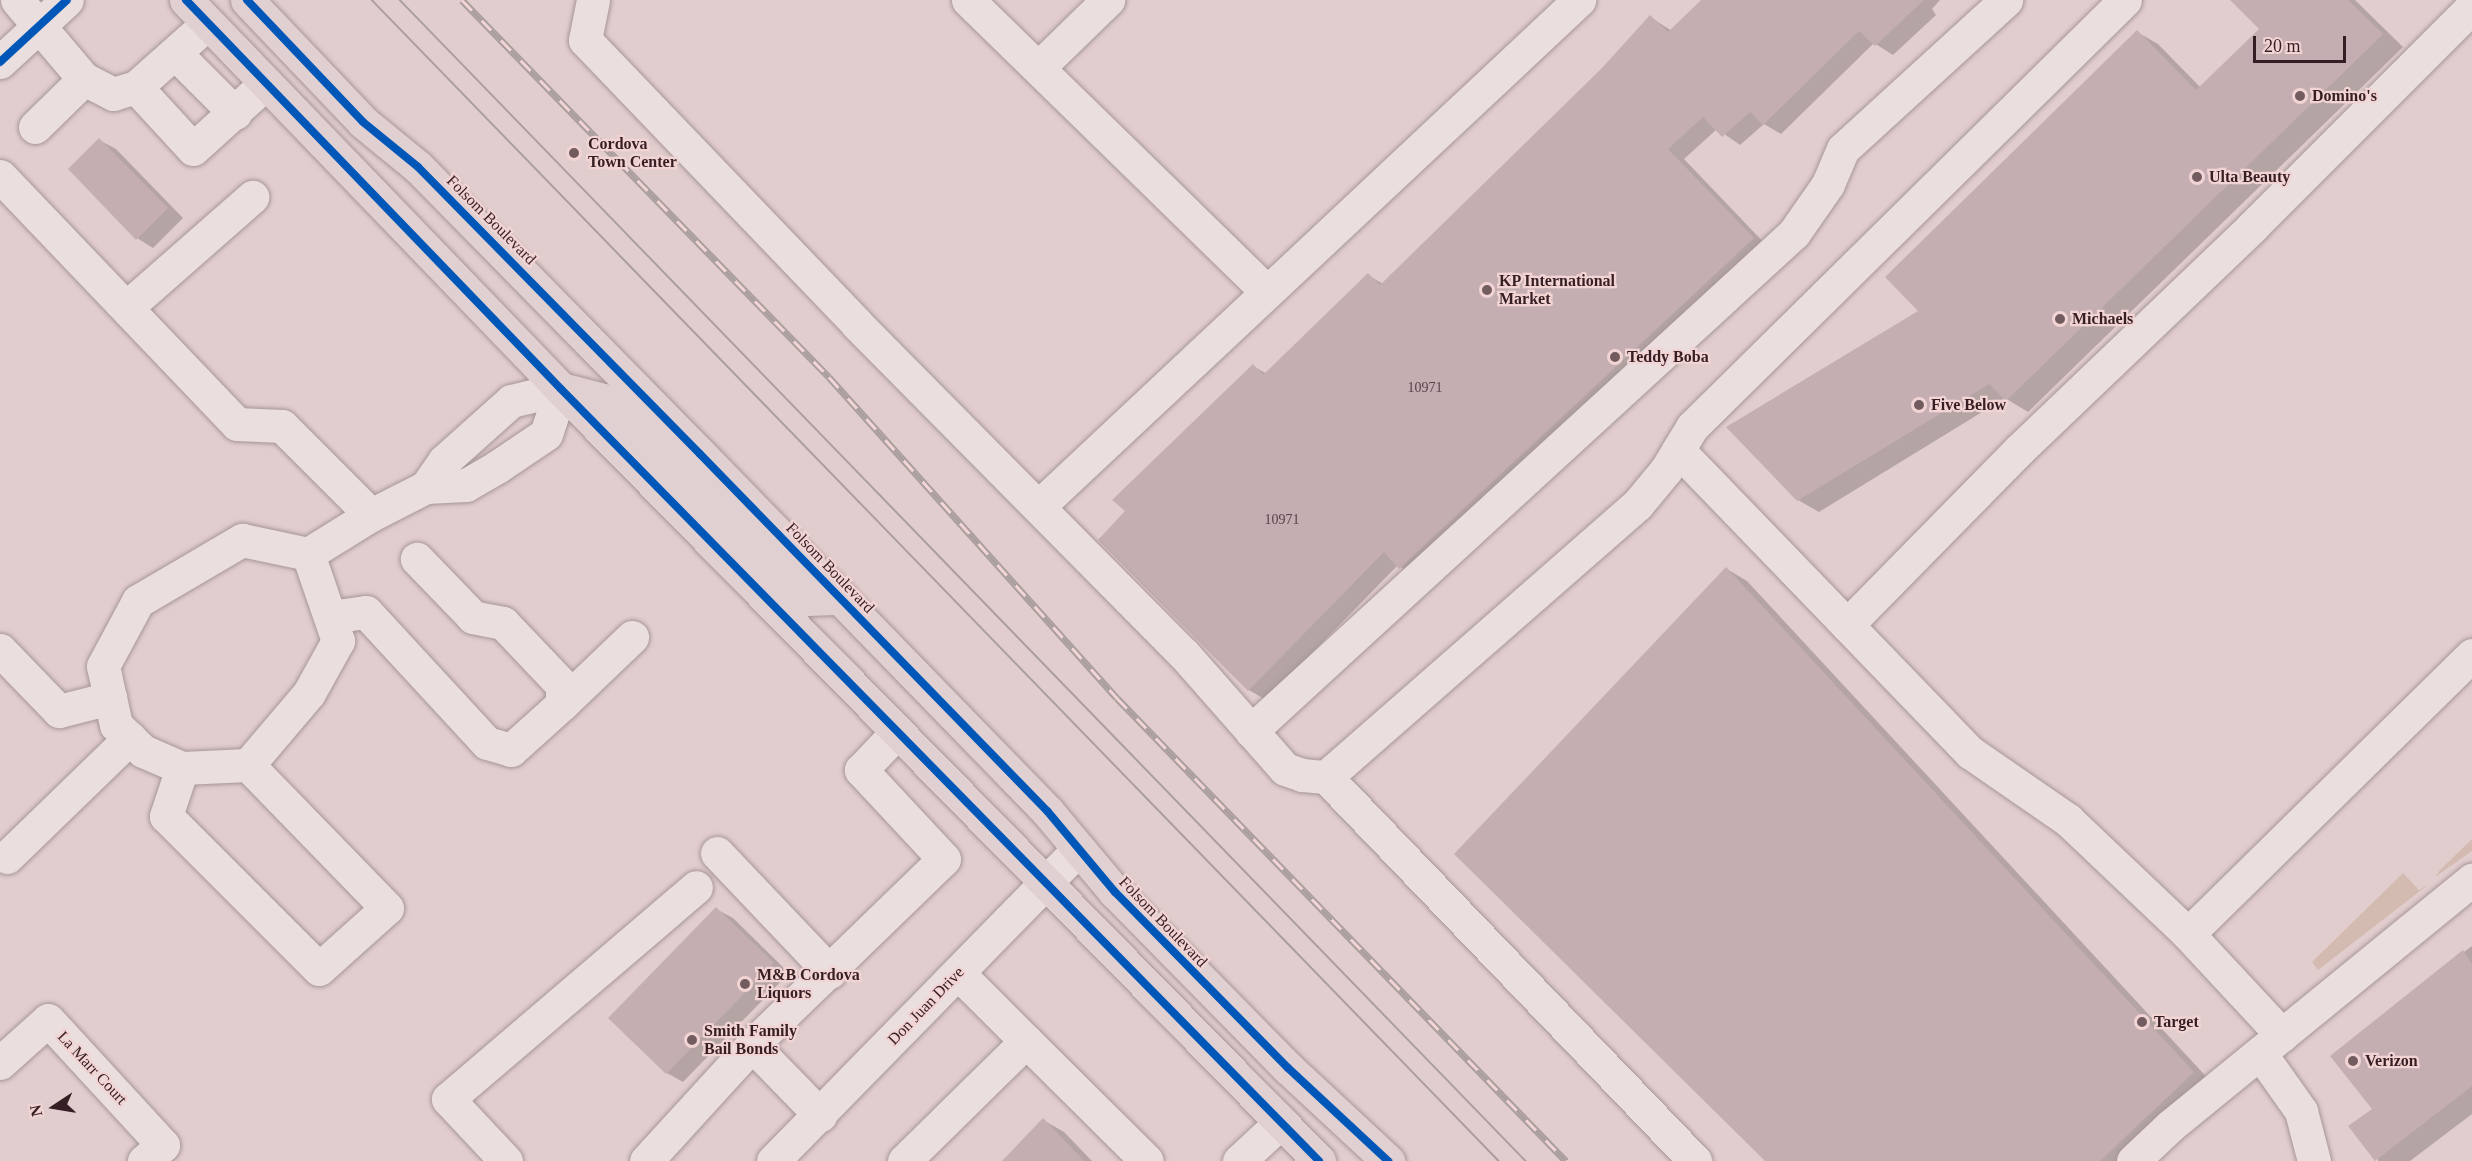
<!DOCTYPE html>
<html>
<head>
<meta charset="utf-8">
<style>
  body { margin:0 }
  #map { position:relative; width:2472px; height:1161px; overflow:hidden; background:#e2cdce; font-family:Georgia,serif }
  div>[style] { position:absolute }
  .green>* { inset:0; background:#d3bbb1 }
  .shadow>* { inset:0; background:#0003 }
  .building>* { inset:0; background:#c5aeb2 }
  .roads { filter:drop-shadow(0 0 2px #a79698) drop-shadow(0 0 2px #a79698) }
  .minor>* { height:33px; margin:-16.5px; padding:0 16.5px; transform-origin:16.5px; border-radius:16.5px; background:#eadede }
  .major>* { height:33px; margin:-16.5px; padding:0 16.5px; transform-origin:16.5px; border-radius:16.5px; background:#e1d0d1 }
  .tram>* { height:1.5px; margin:-0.75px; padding:0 0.75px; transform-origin:0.75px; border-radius:0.75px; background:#aa9e9f }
  .rail>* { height:7px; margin-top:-3.5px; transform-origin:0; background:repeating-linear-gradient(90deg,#f2d4d4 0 14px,#aa9e9f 0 28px); box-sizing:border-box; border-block:2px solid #aa9e9f }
  .cycleway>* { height:8px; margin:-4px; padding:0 4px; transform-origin:4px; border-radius:4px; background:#0057b8 }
  .dots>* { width:16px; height:16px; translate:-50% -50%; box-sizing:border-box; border:3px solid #f2d4d4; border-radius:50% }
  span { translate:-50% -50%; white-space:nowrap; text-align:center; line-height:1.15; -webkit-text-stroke:4.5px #f2d4d4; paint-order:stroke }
  .number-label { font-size:14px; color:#594348 }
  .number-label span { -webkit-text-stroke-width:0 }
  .poi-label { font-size:16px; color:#351f24; font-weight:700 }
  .left { translate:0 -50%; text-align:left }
  .street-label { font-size:16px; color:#351f24 }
  .north { position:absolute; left:24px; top:1077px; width:60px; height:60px; -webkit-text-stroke:4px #f2d4d4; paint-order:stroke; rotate:258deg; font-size:16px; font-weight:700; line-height:24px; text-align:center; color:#351f24 }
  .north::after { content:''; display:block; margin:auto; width:21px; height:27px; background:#351f24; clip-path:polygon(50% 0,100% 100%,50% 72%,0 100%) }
  .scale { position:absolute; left:2253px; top:36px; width:93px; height:27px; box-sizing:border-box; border:3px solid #351f24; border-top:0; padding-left:8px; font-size:18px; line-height:21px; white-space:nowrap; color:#351f24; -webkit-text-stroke:4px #f2d4d4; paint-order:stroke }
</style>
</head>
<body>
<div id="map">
  <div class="green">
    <div style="clip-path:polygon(2472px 839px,2472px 851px,2435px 877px,2440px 870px)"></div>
    <div style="clip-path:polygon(2403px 873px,2419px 890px,2429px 884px,2318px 970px,2312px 962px)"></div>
  </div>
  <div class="shadow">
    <div style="clip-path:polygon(1703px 0,1940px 0,1932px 9px,1936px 15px,1893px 55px,1874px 43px,1781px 134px,1764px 124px,1740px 145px,1717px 129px,1684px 159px,1770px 249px,1417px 578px,1398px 565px,1266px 700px,1249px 690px,1253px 366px,1267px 374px,1368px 275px,1383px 284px,1603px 69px,1650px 17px,1672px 31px)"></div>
    <div style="clip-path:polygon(2232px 0,2355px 0,2403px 47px,2028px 412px,2005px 398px,1819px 512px,1798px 500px,1921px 311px,2137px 32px,2158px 44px,2201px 88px,2262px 29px)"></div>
    <div style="clip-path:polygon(99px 140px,116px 149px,183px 218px,153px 248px,137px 238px)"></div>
    <div style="clip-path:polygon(1727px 569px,1747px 581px,2214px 1085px,2134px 1161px,1767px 1161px)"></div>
    <div style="clip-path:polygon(716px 909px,733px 918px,789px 973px,683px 1082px,667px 1073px)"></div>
    <div style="clip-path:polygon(2472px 946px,2472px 1114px,2410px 1161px,2378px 1161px,2374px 1109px,2429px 978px)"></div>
    <div style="clip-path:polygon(1043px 1120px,1064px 1132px,1092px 1161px,1004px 1161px)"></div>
  </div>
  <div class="building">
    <div style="clip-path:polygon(1701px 0,1924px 0,1875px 46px,1859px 31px,1763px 125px,1750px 112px,1722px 137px,1703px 117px,1668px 149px,1754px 238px,1399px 569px,1384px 552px,1248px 691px,1098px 540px,1125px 511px,1112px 500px,1253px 364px,1263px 375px,1368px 273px,1380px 285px,1602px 68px,1650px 15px,1668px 32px)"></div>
    <div style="clip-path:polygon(2230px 0,2348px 0,2383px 34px,2006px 401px,1989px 384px,1797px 501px,1726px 427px,1918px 311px,1885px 277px,2137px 30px,2196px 90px,2259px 29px)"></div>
    <div style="clip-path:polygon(99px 138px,168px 208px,136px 240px,68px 169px)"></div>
    <div style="clip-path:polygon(1726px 567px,2194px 1072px,2100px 1161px,1765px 1161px,1454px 854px)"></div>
    <div style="clip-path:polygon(716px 907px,774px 963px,666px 1074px,608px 1018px)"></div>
    <div style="clip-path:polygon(2463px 950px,2472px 964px,2472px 1086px,2375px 1161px,2348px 1126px,2372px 1109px,2330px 1056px)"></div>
    <div style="clip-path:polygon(1043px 1118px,1084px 1161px,1002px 1161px)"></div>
  </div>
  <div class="roads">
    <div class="minor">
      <div style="left:17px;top:0;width:104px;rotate:49.7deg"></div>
      <div style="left:84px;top:79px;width:33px;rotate:27deg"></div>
      <div style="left:113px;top:94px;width:24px;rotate:-17deg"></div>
      <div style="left:136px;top:87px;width:84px;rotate:47.4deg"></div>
      <div style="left:193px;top:149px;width:98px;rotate:-42.1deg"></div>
      <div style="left:593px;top:0;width:41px;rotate:101.3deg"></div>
      <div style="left:585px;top:40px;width:393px;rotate:46.2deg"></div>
      <div style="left:857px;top:324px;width:463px;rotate:45.3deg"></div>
      <div style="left:1183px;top:653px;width:154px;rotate:48.7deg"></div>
      <div style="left:1285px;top:769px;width:18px;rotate:19deg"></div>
      <div style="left:1302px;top:775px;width:24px;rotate:5deg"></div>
      <div style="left:1326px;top:777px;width:533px;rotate:46.14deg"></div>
      <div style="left:968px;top:0;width:418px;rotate:44.3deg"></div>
      <div style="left:175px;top:53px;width:85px;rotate:45deg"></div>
      <div style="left:0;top:62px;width:91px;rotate:-42.8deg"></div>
      <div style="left:1038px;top:68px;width:98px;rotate:-44.2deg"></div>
      <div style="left:136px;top:87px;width:96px;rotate:-41.6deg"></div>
      <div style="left:35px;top:127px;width:69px;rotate:-44.4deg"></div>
      <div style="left:0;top:176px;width:343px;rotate:46.3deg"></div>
      <div style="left:237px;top:424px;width:45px;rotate:2.5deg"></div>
      <div style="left:282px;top:426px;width:126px;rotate:45deg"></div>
      <div style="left:127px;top:307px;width:167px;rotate:-41.3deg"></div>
      <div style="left:1678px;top:450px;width:421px;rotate:46deg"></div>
      <div style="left:1971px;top:753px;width:118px;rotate:34.6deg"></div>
      <div style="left:2068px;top:820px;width:166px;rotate:43.5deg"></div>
      <div style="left:2188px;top:934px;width:138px;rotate:47.1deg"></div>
      <div style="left:426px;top:487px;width:32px;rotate:-55deg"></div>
      <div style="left:444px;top:461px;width:90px;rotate:-41.8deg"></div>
      <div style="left:511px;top:401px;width:51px;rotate:-13.5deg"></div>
      <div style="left:1040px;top:505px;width:739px;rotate:-43.13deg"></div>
      <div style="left:330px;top:617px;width:36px;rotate:-8deg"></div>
      <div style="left:366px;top:612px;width:178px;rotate:47.3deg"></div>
      <div style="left:487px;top:743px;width:25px;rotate:16deg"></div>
      <div style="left:511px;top:750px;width:69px;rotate:-42deg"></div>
      <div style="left:562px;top:704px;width:19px;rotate:-90deg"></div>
      <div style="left:562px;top:685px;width:86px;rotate:-133.6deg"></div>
      <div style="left:503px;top:623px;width:31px;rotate:-169deg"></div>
      <div style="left:473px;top:617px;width:81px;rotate:-134deg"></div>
      <div style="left:1847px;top:625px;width:245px;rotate:-45.5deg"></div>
      <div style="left:2019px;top:450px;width:323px;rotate:-43.7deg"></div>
      <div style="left:2252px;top:227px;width:311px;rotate:-45deg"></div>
      <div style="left:0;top:650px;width:85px;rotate:46deg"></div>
      <div style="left:59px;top:711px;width:53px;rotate:-14.3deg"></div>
      <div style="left:562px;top:704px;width:97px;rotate:-43.7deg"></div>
      <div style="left:1251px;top:731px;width:737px;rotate:-42.52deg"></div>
      <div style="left:1794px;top:233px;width:60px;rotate:-55.2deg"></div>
      <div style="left:1828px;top:184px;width:38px;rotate:-67deg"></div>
      <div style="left:1843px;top:149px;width:221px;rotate:-42.4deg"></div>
      <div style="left:248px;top:765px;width:66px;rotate:177.4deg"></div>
      <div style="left:182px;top:768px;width:51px;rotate:108.4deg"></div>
      <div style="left:166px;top:816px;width:216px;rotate:45deg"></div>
      <div style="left:319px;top:969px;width:91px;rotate:-41.9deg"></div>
      <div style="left:387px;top:908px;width:199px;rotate:-134.2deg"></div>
      <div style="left:248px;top:765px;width:94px;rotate:-49.7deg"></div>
      <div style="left:309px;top:693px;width:60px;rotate:-60.9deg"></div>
      <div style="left:338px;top:641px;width:92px;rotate:-109deg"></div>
      <div style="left:308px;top:554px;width:74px;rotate:-31.8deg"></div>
      <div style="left:371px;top:515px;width:62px;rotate:-27deg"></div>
      <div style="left:426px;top:487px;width:40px;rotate:-2.9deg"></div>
      <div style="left:466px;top:485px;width:36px;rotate:-30deg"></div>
      <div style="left:497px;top:467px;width:59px;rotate:-34deg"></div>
      <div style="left:546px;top:434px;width:47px;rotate:-71.6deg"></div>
      <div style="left:182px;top:768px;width:43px;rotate:-156.4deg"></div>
      <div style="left:143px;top:751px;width:37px;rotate:-136deg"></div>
      <div style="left:116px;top:725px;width:60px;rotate:-102.4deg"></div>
      <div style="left:103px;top:666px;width:74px;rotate:-61.7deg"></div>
      <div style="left:138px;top:601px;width:121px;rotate:-30.4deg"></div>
      <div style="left:242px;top:540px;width:67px;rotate:12deg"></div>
      <div style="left:1326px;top:777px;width:413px;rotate:-41.2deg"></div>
      <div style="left:1637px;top:505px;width:45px;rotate:-50.4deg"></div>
      <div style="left:1666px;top:470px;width:50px;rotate:-58.8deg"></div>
      <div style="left:1692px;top:427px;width:608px;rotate:-44.6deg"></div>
      <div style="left:717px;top:853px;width:164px;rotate:46.5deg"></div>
      <div style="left:7px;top:857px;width:171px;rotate:-44.1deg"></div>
      <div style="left:2188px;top:934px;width:398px;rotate:-44.5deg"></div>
      <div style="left:958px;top:973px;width:96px;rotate:45deg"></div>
      <div style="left:752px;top:1045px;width:267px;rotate:-44.1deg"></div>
      <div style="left:944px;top:859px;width:122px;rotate:-133deg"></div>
      <div style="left:861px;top:770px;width:52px;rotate:-46.5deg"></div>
      <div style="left:2260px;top:1053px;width:71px;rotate:54.7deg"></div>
      <div style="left:2301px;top:1111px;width:52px;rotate:75.4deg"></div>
      <div style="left:0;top:1063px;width:64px;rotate:-41.9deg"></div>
      <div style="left:48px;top:1020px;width:170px;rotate:47.4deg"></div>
      <div style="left:163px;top:1145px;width:25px;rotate:140deg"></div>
      <div style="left:506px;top:1161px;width:85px;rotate:-133.1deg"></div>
      <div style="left:448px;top:1099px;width:326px;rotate:-40.5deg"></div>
      <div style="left:646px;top:1161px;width:157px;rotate:-47.6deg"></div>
      <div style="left:752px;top:1045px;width:98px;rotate:45.8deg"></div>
      <div style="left:773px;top:1161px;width:436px;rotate:-45.6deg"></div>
      <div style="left:904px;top:1161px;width:171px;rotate:-44.5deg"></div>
      <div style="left:1026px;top:1041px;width:170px;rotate:44.8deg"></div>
      <div style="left:1239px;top:1161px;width:57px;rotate:-42.9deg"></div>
      <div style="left:2133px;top:1161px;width:51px;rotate:-43.4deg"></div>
      <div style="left:2170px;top:1126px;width:390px;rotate:-39.2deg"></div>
    </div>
    <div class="major">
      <div style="left:186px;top:0;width:540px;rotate:46.05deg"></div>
      <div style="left:561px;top:389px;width:1082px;rotate:45.52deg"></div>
      <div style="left:247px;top:0;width:168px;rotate:46.4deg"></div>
      <div style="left:363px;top:122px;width:71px;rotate:39.3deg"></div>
      <div style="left:418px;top:167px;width:402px;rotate:45.5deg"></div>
      <div style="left:700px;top:454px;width:499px;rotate:45.8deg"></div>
      <div style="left:1048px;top:812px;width:104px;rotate:50.1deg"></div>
      <div style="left:1115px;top:892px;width:247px;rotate:45.5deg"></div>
      <div style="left:1288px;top:1068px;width:137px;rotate:42.9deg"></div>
      <div style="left:561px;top:389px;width:60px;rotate:14.5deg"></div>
      <div style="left:619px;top:404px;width:271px;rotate:46deg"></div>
      <div style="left:807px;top:599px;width:34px;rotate:-2deg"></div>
    </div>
  </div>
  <div class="tram">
    <div style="left:372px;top:0;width:1618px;rotate:45.85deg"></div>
    <div style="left:400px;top:0;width:1617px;rotate:45.88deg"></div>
  </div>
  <div class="rail">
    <div style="left:462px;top:0;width:526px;rotate:45.77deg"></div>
    <div style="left:829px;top:377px;width:431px;rotate:48.1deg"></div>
    <div style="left:1117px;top:698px;width:645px;rotate:45.88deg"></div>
  </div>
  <div class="cycleway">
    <div style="left:186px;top:0;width:540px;rotate:46.05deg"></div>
    <div style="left:561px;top:389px;width:1082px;rotate:45.52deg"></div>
    <div style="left:247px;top:0;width:168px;rotate:46.4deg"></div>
    <div style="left:363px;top:122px;width:71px;rotate:39.3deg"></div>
    <div style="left:418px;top:167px;width:402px;rotate:45.5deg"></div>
    <div style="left:700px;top:454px;width:499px;rotate:45.8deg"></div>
    <div style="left:1048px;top:812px;width:104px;rotate:50.1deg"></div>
    <div style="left:1115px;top:892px;width:247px;rotate:45.5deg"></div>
    <div style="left:1288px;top:1068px;width:137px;rotate:42.9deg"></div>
    <div style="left:0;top:62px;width:91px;rotate:-42.8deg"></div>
  </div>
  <div class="dots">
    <div style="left:2300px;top:96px;background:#725c60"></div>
    <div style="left:574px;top:153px;background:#725c60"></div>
    <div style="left:2197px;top:177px;background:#725c60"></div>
    <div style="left:1487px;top:290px;background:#725c60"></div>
    <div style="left:2060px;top:319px;background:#725c60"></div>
    <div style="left:1615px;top:357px;background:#725c60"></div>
    <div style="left:1919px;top:405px;background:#725c60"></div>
    <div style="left:745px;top:984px;background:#725c60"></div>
    <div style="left:2142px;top:1022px;background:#725c60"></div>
    <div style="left:692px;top:1040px;background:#725c60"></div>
    <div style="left:2353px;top:1061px;background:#725c60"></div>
  </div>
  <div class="number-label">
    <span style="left:1425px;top:388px">10971</span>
    <span style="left:1282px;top:520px">10971</span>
  </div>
  <div class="poi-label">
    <span class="left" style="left:2312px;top:96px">Domino's</span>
    <span class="left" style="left:588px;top:153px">Cordova<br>Town Center</span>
    <span class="left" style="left:2209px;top:177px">Ulta Beauty</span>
    <span class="left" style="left:1499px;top:290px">KP International<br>Market</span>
    <span class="left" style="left:2072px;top:319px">Michaels</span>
    <span class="left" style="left:1627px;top:357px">Teddy Boba</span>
    <span class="left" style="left:1931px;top:405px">Five Below</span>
    <span class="left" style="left:757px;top:984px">M&amp;B Cordova<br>Liquors</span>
    <span class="left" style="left:2154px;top:1022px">Target</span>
    <span class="left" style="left:704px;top:1040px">Smith Family<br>Bail Bonds</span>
    <span class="left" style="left:2365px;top:1061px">Verizon</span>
  </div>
  <div class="street-label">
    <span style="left:491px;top:220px;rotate:45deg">Folsom Boulevard</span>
    <span style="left:830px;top:568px;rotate:46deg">Folsom Boulevard</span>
    <span style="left:1163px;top:922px;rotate:46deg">Folsom Boulevard</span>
    <span style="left:926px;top:1006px;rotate:-46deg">Don Juan Drive</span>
    <span style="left:92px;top:1068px;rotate:47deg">La Marr Court</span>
  </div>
  <div class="north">N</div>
  <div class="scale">20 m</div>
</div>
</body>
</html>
